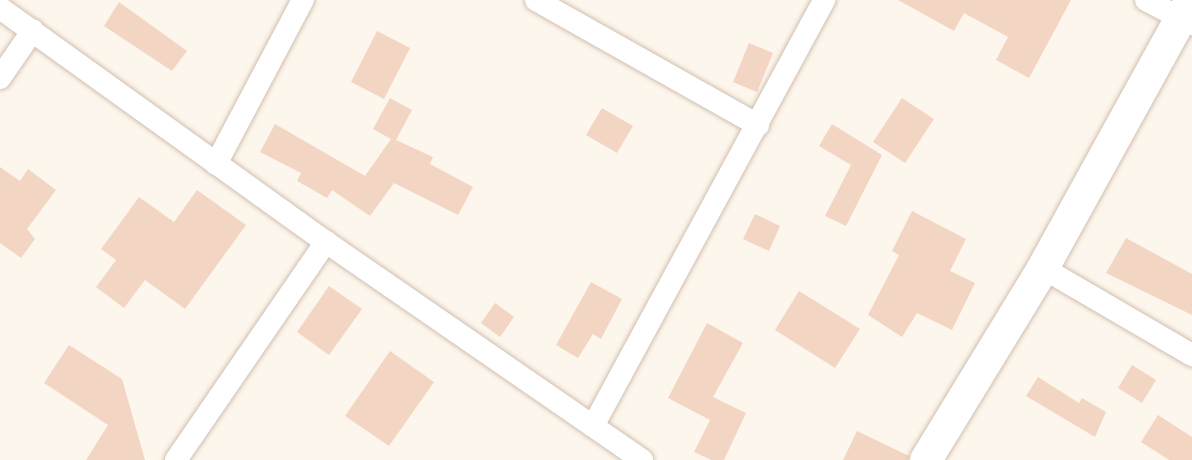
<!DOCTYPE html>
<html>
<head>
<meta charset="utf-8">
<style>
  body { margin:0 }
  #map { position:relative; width:1192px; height:460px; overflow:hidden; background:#fdf6ec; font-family:Barlow,sans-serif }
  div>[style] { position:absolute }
  .building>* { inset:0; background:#f3d5c3 }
  .roads { filter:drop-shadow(0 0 2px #d1beb0) drop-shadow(0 0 2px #d1beb0) }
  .street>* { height:22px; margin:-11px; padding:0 11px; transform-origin:11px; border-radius:11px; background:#fff }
  .secondary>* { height:32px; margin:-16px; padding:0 16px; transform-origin:16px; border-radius:16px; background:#fff }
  span { translate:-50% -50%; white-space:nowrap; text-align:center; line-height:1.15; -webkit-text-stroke:5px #fffaf3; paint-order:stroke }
</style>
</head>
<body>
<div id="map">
  <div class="building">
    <div style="clip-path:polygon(898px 0,1071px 0,1029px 78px,996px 60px,1008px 37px,964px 13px,954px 31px)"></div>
    <div style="clip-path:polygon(119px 2px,187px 51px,172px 71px,104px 26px)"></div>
    <div style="clip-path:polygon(377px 31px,410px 48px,384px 99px,351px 82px)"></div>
    <div style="clip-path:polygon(749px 43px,773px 53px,757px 92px,733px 82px)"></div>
    <div style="clip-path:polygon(390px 98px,412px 110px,396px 140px,433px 157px,430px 164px,473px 187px,458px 215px,394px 183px,370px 216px,332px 190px,327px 198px,297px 181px,301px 173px,260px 152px,275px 124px,365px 176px,391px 139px,373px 129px)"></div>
    <div style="clip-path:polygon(902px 98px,934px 119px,905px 163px,873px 142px)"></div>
    <div style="clip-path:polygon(602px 108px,633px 126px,617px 153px,586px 135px)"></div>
    <div style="clip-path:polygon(832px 124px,882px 155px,846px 226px,825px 216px,851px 165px,819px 146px)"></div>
    <div style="clip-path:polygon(0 167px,20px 181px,28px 169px,56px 190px,27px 229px,35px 239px,21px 258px,0 243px)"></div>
    <div style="clip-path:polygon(197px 190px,246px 225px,185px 309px,145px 280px,124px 308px,96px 287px,116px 260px,101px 249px,139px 197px,174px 222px)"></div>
    <div style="clip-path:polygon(912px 211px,966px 239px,950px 271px,975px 283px,952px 330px,917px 313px,902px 337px,868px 315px,899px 255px,892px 251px)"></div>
    <div style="clip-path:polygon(755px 214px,780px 226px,769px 251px,743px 239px)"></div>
    <div style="clip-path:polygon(1126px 238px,1192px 274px,1192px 315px,1106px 273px)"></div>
    <div style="clip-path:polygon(591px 282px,622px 299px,601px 339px,593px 334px,578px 358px,556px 345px)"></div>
    <div style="clip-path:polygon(329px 286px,362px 309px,329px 355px,297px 332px)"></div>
    <div style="clip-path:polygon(799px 291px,860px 329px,835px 368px,775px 330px)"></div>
    <div style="clip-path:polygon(495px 303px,514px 317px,500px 337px,481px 323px)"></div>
    <div style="clip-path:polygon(707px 323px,743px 343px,713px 397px,746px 413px,724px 460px,711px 460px,694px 452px,710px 420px,668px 398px)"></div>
    <div style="clip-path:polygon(69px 345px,122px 379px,145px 460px,86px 460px,108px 425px,44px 383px)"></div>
    <div style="clip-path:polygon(390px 351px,434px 382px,389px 446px,345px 416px)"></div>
    <div style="clip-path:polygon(1132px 365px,1156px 380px,1142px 403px,1118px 388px)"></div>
    <div style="clip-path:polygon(1038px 377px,1079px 403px,1082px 398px,1106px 412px,1095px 437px,1026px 396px)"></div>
    <div style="clip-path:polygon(1158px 415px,1192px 437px,1192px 460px,1169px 460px,1141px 442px)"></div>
    <div style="clip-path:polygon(857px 431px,909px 456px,908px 460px,843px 460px)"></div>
  </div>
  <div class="roads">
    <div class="street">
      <div style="left:536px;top:0;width:255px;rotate:29.4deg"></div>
      <div style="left:1146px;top:0;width:52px;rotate:27.6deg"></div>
      <div style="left:0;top:8px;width:401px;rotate:35.7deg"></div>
      <div style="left:326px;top:242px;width:384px;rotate:34.6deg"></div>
      <div style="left:0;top:78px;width:58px;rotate:-55.5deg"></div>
      <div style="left:216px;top:164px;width:186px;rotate:-62.1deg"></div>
      <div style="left:1043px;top:268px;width:173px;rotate:30.3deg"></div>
      <div style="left:593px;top:426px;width:485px;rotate:-61.5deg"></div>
      <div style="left:176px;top:460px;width:265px;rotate:-55.5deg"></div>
    </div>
    <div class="secondary">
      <div style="left:926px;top:460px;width:225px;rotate:-58.6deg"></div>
      <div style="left:1043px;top:268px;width:306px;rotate:-61.1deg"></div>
    </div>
  </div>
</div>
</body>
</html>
